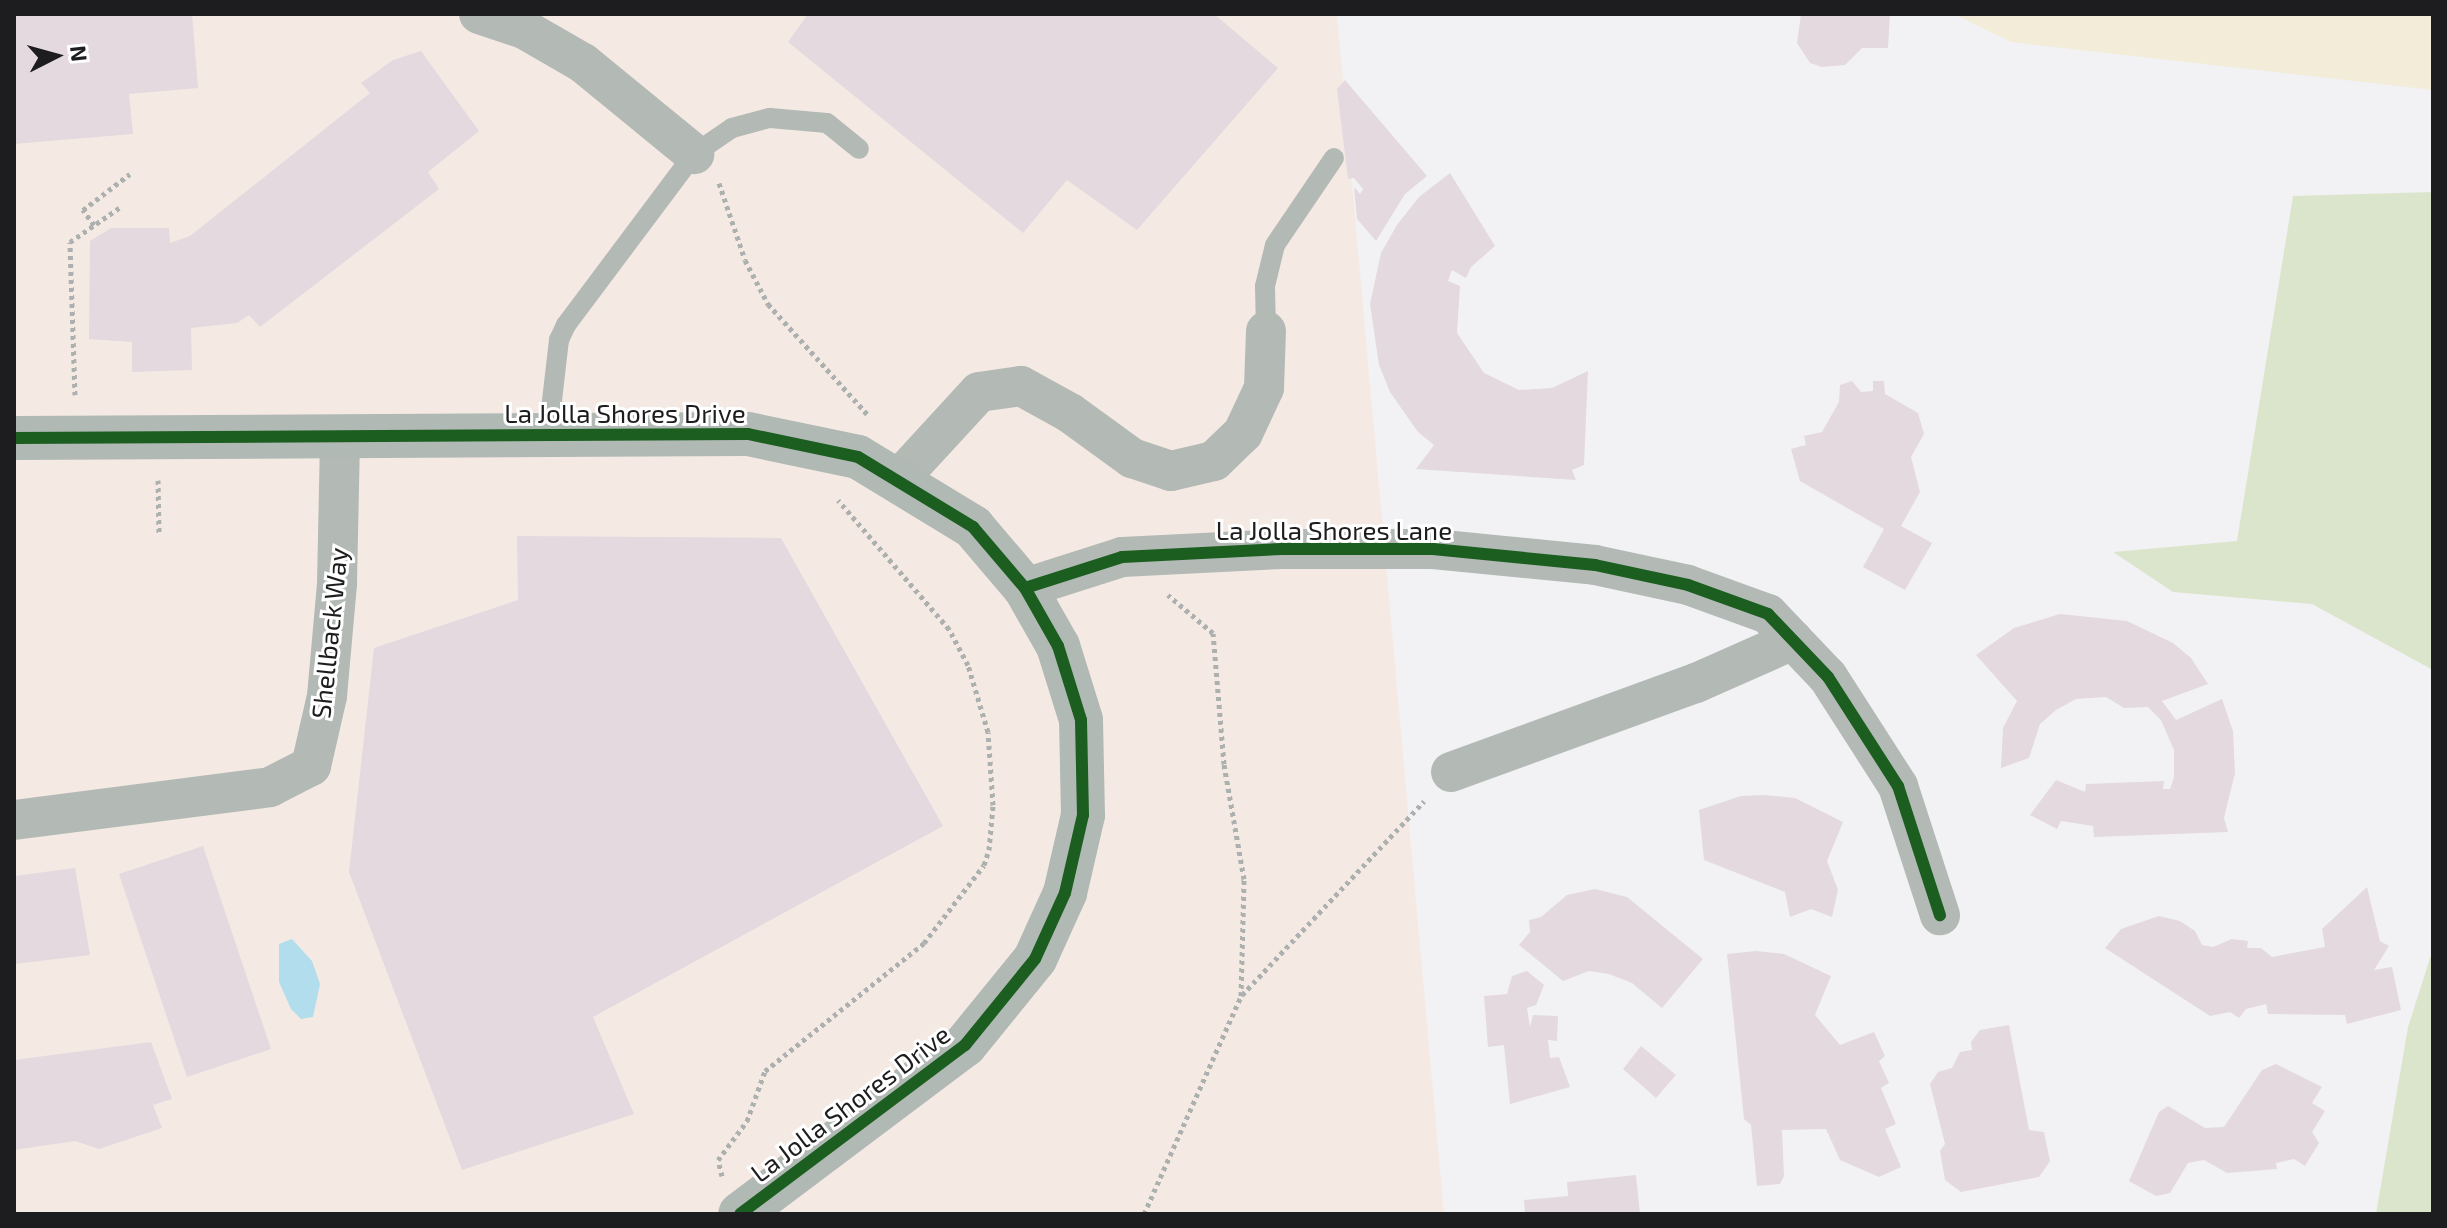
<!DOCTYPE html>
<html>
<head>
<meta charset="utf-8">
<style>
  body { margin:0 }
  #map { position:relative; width:2447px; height:1228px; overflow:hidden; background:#f2f2f4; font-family:"Exo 2",sans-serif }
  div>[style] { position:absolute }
  .education>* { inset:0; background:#f5eae3 }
  .green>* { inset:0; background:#dbe5cc }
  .sand>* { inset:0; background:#f2ecd9 }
  .water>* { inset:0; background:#b1ddec }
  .building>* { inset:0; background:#e3d9df }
  .path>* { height:5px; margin-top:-2.5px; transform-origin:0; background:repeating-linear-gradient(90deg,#acb0ae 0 4px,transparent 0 8px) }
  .service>* { height:20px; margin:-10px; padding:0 10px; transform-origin:10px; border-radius:10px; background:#b3bab6 }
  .minor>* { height:40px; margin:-20px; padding:0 20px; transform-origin:20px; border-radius:20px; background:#b3bab6 }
  .secondary>* { height:44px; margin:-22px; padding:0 22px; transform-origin:22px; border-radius:22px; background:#b1b9b5 }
  .cycleway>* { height:12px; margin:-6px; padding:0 6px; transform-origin:6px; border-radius:6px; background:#1b5e20 }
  span { translate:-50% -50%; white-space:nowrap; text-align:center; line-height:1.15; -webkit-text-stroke:6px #fff; paint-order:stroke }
  .street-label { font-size:26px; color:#1d1d1f }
  .frame { position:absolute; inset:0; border:16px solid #1d1d1f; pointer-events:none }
  .north { position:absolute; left:16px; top:16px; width:80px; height:80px; -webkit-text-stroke:6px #fff; paint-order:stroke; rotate:84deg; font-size:22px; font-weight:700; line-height:32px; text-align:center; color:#1d1d1f }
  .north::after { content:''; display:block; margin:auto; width:28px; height:36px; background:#1d1d1f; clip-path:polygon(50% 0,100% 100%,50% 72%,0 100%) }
</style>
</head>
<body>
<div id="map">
  <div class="education">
    <div style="clip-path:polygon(14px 14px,1337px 14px,1444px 1214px,14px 1214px)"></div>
  </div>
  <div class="green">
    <div style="clip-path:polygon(2433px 192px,2433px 670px,2312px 604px,2173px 592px,2113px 552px,2237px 541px,2293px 196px)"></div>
    <div style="clip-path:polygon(2433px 949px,2433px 1214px,2376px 1214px,2408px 1027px)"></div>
  </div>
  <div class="sand">
    <div style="clip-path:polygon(1954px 14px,2433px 14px,2433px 90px,2011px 42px)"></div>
  </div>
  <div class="water">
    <div style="clip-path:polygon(292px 939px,312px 961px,320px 984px,313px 1017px,301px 1019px,291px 1009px,279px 982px,279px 944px)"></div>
  </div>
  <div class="building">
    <div style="clip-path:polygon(14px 14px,192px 14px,198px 88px,129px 94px,133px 134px,14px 144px)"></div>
    <div style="clip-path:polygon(808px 14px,1214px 14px,1278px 68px,1137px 230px,1067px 180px,1023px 233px,788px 42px)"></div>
    <div style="clip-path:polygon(1801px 14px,1890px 14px,1888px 48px,1862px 48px,1845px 65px,1822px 67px,1810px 63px,1797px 43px)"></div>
    <div style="clip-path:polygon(421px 51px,479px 131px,428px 172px,439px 189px,260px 327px,249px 315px,237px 323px,191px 328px,192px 370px,132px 372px,132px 342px,89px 339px,90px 241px,111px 228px,169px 228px,170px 243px,190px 236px,370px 93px,361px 83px,393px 60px)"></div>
    <div style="clip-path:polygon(1345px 80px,1427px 176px,1405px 194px,1376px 241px,1357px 219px,1354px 187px,1360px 194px,1363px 189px,1354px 178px,1348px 179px,1337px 89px)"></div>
    <div style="clip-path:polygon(1450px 173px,1495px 246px,1471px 267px,1466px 278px,1452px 270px,1448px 281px,1460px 286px,1457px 333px,1484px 373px,1519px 390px,1552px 388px,1588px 371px,1584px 465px,1572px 470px,1576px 480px,1416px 469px,1434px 445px,1418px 432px,1390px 392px,1379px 365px,1370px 304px,1381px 253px,1397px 225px,1419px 197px)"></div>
    <div style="clip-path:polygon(1873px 381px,1884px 381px,1885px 394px,1918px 413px,1924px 434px,1911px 457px,1920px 492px,1901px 526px,1932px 543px,1905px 590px,1863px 567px,1884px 529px,1800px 481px,1791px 449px,1806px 445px,1804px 436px,1822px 432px,1839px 402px,1840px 385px,1852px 381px,1861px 392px,1873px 391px)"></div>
    <div style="clip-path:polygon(517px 536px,781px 538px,943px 826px,593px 1017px,634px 1114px,462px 1170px,349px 872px,374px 648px,518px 600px)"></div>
    <div style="clip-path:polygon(2060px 614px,2127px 621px,2173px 643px,2191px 658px,2208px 684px,2162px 701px,2176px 720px,2222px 699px,2233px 731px,2235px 773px,2224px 818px,2228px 832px,2094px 837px,2093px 826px,2061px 821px,2057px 829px,2030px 815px,2056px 780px,2085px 792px,2086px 784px,2164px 781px,2163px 789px,2170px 789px,2174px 777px,2174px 750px,2161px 720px,2148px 707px,2124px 708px,2106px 697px,2076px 699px,2056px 710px,2040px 724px,2029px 758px,2001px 768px,2003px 728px,2017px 701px,1976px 655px,2014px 628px)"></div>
    <div style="clip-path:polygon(1764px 795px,1795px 798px,1843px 822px,1827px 861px,1838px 890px,1832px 917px,1811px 909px,1790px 917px,1785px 892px,1704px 860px,1699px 810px,1741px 796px)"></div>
    <div style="clip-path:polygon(203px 846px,271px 1049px,187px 1077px,119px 874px)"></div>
    <div style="clip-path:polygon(75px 868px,90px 955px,14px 964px,14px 876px)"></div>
    <div style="clip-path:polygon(2367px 887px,2380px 941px,2389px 946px,2374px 970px,2392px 967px,2401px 1010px,2347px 1024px,2345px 1015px,2268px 1014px,2266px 1004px,2246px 1009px,2239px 1018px,2230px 1012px,2210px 1016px,2105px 948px,2121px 929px,2159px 916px,2180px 921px,2195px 931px,2202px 945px,2213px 947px,2232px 939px,2248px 941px,2247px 948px,2261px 948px,2272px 957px,2325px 947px,2322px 929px)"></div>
    <div style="clip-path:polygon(1595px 889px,1627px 897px,1703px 959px,1662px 1008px,1632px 983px,1609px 974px,1589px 971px,1563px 981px,1519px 945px,1530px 932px,1529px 920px,1541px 917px,1567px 895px)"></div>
    <div style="clip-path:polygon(1756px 951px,1784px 954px,1831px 976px,1815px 1015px,1840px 1045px,1874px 1032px,1885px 1056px,1879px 1061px,1889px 1083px,1881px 1088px,1896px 1124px,1885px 1129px,1901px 1167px,1879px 1177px,1840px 1160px,1826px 1129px,1782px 1130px,1784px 1176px,1780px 1184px,1757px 1186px,1751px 1125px,1744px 1119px,1727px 954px)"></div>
    <div style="clip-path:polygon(1527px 971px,1544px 985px,1536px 1005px,1527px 1008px,1530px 1027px,1533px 1015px,1558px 1016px,1557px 1041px,1548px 1040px,1550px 1058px,1559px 1057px,1570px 1087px,1510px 1104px,1504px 1045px,1488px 1047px,1484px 996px,1507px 994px,1512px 976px)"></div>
    <div style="clip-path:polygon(2009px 1025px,2029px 1130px,2044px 1132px,2050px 1161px,2039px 1177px,1961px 1192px,1945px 1180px,1940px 1151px,1945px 1144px,1930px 1084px,1938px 1072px,1952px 1068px,1960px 1052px,1972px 1050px,1971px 1042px,1980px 1030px)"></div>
    <div style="clip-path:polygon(151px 1042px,172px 1099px,153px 1105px,162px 1128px,99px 1149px,75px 1141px,14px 1150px,14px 1060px)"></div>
    <div style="clip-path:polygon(1641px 1046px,1676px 1075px,1656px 1098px,1623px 1069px)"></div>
    <div style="clip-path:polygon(2276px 1064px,2322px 1087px,2312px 1103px,2325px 1111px,2312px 1132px,2319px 1143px,2305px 1166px,2294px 1159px,2276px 1163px,2277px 1169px,2227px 1173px,2204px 1160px,2188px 1163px,2170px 1193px,2156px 1196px,2129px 1181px,2159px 1112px,2168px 1106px,2205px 1128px,2224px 1127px,2262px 1070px)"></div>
    <div style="clip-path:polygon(1636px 1175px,1640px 1214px,1525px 1214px,1524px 1200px,1568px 1196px,1567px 1182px)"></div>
  </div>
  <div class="path">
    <div style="left:719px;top:183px;width:81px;rotate:71.3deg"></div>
    <div style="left:745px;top:260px;width:50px;rotate:62.4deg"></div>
    <div style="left:768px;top:304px;width:148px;rotate:48deg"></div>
    <div style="left:94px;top:225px;width:19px;rotate:-126deg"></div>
    <div style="left:83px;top:210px;width:59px;rotate:-37.5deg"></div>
    <div style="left:75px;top:395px;width:153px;rotate:-91.9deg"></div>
    <div style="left:70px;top:242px;width:60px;rotate:-34.8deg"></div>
    <div style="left:158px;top:480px;width:53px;rotate:88.9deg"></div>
    <div style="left:1242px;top:995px;width:266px;rotate:-46.8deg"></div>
    <div style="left:722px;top:1176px;width:16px;rotate:-104deg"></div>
    <div style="left:718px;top:1160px;width:49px;rotate:-53.4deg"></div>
    <div style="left:747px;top:1121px;width:53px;rotate:-70.2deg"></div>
    <div style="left:765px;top:1071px;width:204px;rotate:-38.8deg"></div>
    <div style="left:924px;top:943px;width:98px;rotate:-52.4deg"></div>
    <div style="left:984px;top:865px;width:16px;rotate:-72deg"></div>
    <div style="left:989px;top:850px;width:45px;rotate:-84.9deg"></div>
    <div style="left:993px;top:805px;width:73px;rotate:-93.9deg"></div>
    <div style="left:988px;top:732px;width:70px;rotate:-106.6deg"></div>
    <div style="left:968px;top:665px;width:41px;rotate:-117.8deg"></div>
    <div style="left:949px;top:629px;width:170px;rotate:-130.7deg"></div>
    <div style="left:1144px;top:1214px;width:239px;rotate:-66deg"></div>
    <div style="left:1241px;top:996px;width:117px;rotate:-88.5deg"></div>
    <div style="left:1244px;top:879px;width:117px;rotate:-99.9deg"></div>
    <div style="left:1224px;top:764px;width:131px;rotate:-94.8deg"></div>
    <div style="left:1213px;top:633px;width:59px;rotate:-139.8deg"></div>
  </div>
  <div class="service">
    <div style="left:1266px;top:331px;width:45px;rotate:-91.3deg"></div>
    <div style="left:1265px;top:286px;width:42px;rotate:-76.3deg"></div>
    <div style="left:1275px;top:245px;width:105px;rotate:-55.9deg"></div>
    <div style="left:548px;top:435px;width:96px;rotate:-83.4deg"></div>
    <div style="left:559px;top:340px;width:17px;rotate:-65deg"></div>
    <div style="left:566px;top:325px;width:214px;rotate:-53.2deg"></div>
    <div style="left:694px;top:154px;width:46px;rotate:-34.4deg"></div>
    <div style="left:732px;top:128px;width:39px;rotate:-15deg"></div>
    <div style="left:770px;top:118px;width:57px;rotate:5deg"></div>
    <div style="left:827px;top:123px;width:41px;rotate:39.1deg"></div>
  </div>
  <div class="minor">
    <div style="left:479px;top:14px;width:47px;rotate:18.4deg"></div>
    <div style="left:524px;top:29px;width:68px;rotate:30deg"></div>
    <div style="left:583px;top:63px;width:144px;rotate:39.3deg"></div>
    <div style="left:899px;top:479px;width:118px;rotate:-47.4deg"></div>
    <div style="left:979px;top:392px;width:42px;rotate:-8.1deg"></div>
    <div style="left:1021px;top:386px;width:56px;rotate:28.9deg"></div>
    <div style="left:1070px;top:413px;width:77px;rotate:36deg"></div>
    <div style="left:1132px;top:458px;width:41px;rotate:18.4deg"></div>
    <div style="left:1171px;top:471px;width:44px;rotate:-13.1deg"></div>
    <div style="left:1214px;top:461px;width:40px;rotate:-44deg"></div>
    <div style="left:1243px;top:433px;width:50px;rotate:-65deg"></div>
    <div style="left:1264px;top:388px;width:57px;rotate:-88deg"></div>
    <div style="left:1025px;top:588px;width:102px;rotate:-17.7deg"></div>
    <div style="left:1122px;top:557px;width:160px;rotate:-2.9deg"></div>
    <div style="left:1282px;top:549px;width:151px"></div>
    <div style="left:1433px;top:549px;width:163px;rotate:5.6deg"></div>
    <div style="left:1595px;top:565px;width:95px;rotate:12.1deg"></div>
    <div style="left:1688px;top:585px;width:85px;rotate:19.9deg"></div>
    <div style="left:1768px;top:614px;width:87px;rotate:46.4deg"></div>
    <div style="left:1828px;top:677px;width:130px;rotate:57.3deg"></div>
    <div style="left:1898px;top:786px;width:136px;rotate:72deg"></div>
    <div style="left:1451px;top:772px;width:261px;rotate:-20deg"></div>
    <div style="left:1696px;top:683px;width:106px;rotate:-23.9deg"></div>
    <div style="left:14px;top:820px;width:258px;rotate:-7.3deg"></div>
    <div style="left:270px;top:787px;width:46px;rotate:-27.1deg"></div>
    <div style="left:311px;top:766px;width:72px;rotate:-77.1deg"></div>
    <div style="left:327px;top:696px;width:113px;rotate:-84.9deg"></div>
    <div style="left:337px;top:583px;width:147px;rotate:-88.8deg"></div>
  </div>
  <div class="secondary">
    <div style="left:14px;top:438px;width:734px;rotate:-0.31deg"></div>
    <div style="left:748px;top:434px;width:112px;rotate:11.8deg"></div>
    <div style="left:858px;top:457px;width:135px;rotate:31.3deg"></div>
    <div style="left:973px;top:527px;width:80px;rotate:49.6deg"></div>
    <div style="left:1025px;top:588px;width:67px;rotate:60.4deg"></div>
    <div style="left:1058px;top:646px;width:77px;rotate:72.7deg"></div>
    <div style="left:1081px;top:720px;width:95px;rotate:88.8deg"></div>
    <div style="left:1083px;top:815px;width:80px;rotate:103deg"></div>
    <div style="left:1065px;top:893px;width:72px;rotate:114.4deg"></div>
    <div style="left:1035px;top:959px;width:111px;rotate:129.1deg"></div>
    <div style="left:965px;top:1045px;width:281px;rotate:143.1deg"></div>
  </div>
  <div class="cycleway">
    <div style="left:14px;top:438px;width:734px;rotate:-0.31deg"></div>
    <div style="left:748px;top:434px;width:112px;rotate:11.8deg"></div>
    <div style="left:858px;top:457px;width:135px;rotate:31.3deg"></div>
    <div style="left:973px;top:527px;width:80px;rotate:49.6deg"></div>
    <div style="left:1025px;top:588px;width:67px;rotate:60.4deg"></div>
    <div style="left:1058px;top:646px;width:77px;rotate:72.7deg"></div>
    <div style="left:1081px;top:720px;width:95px;rotate:88.8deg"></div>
    <div style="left:1083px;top:815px;width:80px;rotate:103deg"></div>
    <div style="left:1065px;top:893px;width:72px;rotate:114.4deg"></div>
    <div style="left:1035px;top:959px;width:111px;rotate:129.1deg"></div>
    <div style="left:965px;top:1045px;width:281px;rotate:143.1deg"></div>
    <div style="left:1025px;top:588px;width:102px;rotate:-17.7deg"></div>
    <div style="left:1122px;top:557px;width:160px;rotate:-2.9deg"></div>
    <div style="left:1282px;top:549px;width:151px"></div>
    <div style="left:1433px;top:549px;width:163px;rotate:5.6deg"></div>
    <div style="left:1595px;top:565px;width:95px;rotate:12.1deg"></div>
    <div style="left:1688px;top:585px;width:85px;rotate:19.9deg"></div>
    <div style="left:1768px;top:614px;width:87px;rotate:46.4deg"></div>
    <div style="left:1828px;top:677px;width:130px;rotate:57.3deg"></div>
    <div style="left:1898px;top:786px;width:136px;rotate:72deg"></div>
  </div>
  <div class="street-label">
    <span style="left:625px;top:413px">La Jolla Shores Drive</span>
    <span style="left:1334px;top:530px">La Jolla Shores Lane</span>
    <span style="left:329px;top:633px;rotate:-84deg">Shellback Way</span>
    <span style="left:850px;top:1103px;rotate:-37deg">La Jolla Shores Drive</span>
  </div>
  <div class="frame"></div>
  <div class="north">N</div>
</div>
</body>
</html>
